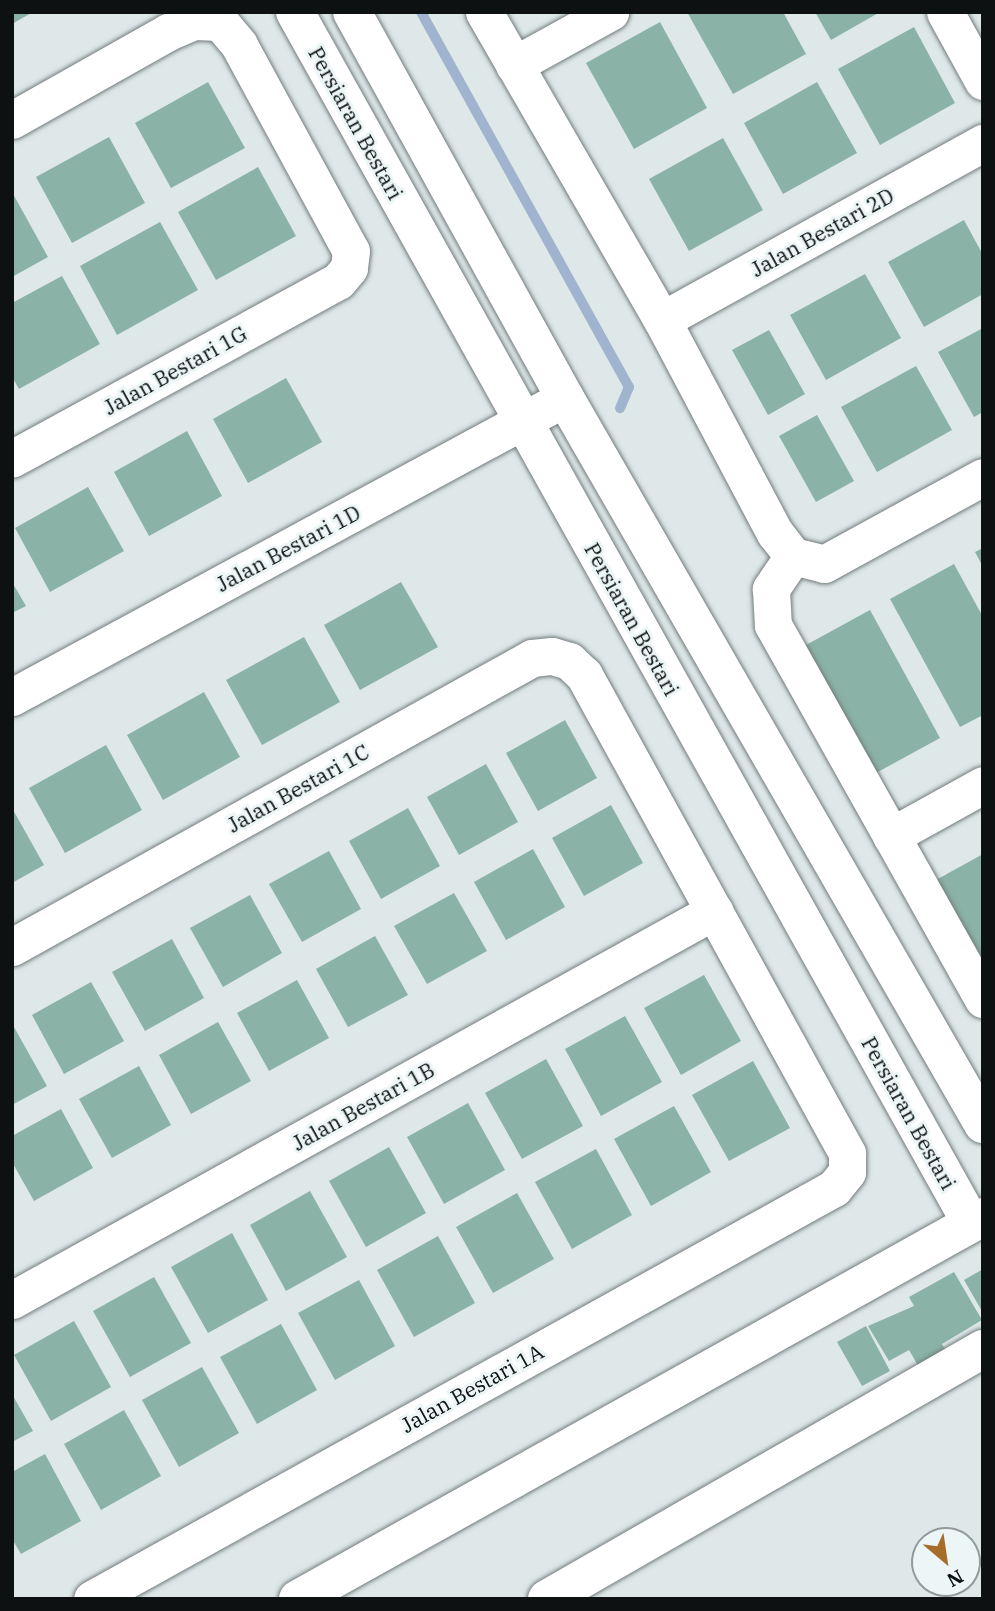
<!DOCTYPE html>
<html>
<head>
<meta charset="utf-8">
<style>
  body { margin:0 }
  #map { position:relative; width:995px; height:1611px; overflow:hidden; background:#dee8e9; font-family:"IBM Plex Serif",serif }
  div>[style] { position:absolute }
  .stream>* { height:10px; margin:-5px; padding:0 5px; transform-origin:5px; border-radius:5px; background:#a0b4cf }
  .building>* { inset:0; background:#8bb2a6 }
  .roads { filter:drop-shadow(0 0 2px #737c7c) drop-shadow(0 0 2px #737c7c) }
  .street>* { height:37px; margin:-18.5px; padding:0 18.5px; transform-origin:18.5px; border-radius:18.5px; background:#fff }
  .secondary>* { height:38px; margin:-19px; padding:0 19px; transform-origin:19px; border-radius:19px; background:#fff }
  span { translate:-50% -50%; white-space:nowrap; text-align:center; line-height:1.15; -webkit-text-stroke:6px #ecf6f6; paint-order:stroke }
  .street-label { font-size:21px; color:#0d1111 }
  .frame { position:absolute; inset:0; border:14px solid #0d1111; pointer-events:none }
  .north { position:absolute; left:911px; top:1527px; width:70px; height:70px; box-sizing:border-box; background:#ecf6f6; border:2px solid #939a9a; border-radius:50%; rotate:151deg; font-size:19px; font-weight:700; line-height:28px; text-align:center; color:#0d1111 }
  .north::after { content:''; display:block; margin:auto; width:24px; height:32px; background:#a66d2b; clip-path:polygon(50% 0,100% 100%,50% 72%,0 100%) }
</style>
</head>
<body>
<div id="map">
  <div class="stream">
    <div style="left:421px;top:12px;width:429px;rotate:61deg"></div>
    <div style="left:629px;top:387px;width:23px;rotate:113deg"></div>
  </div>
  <div class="building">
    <div style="clip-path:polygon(12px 12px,33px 12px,12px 24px)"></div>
    <div style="clip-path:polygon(687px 12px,783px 12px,806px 54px,733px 94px)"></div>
    <div style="clip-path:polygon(815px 12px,880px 12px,831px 40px)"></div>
    <div style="clip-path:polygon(660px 22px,707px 108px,634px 149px,586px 63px)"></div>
    <div style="clip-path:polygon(914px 27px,955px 103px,880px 145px,838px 69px)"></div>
    <div style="clip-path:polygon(208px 82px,245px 148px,171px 188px,135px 123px)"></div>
    <div style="clip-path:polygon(817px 82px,857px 153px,783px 194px,744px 123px)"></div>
    <div style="clip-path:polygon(109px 137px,145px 203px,72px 243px,36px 177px)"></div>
    <div style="clip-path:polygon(723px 138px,763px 210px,689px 251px,649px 179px)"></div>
    <div style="clip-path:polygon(258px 167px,296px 236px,216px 280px,178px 212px)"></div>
    <div style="clip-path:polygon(12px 192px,48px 257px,12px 277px)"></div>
    <div style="clip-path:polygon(964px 220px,983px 255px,983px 294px,924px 327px,888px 262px)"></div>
    <div style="clip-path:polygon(160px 222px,198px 290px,117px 335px,80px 266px)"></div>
    <div style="clip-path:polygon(865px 274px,901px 338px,826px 380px,790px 315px)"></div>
    <div style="clip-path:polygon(62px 276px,100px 344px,19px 389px,12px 377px,12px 303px)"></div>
    <div style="clip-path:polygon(983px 328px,983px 412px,974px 417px,938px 352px)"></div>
    <div style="clip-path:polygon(769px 330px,805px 394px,768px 415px,732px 350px)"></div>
    <div style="clip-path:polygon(916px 366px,952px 430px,877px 472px,841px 407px)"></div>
    <div style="clip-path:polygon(286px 378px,322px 442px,248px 483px,213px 419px)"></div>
    <div style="clip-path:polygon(817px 415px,854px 481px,816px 502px,779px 436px)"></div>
    <div style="clip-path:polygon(187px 431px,222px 496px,149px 536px,114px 472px)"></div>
    <div style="clip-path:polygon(88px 487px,124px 551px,50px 592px,15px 528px)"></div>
    <div style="clip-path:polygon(983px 548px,983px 567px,975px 552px)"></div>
    <div style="clip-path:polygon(954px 564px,983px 617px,983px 715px,960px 727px,890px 599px)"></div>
    <div style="clip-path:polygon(12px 582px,26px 606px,12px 613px)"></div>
    <div style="clip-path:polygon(401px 582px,438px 647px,360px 690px,324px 625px)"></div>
    <div style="clip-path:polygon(870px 610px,940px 738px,876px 773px,806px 645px)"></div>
    <div style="clip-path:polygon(304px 637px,340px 702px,262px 745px,226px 680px)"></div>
    <div style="clip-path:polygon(204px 692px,240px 757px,163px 800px,127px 735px)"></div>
    <div style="clip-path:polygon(565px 720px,597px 778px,538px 811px,506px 753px)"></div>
    <div style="clip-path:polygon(106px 745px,142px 810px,65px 853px,29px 788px)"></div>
    <div style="clip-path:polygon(486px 764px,518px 822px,459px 855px,427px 797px)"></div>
    <div style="clip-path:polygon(611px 805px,643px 863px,584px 896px,552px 838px)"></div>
    <div style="clip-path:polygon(12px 808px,44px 865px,12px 883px)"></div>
    <div style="clip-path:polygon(408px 808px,440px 866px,381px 899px,349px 841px)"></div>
    <div style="clip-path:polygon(533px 849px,565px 907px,506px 940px,474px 882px)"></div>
    <div style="clip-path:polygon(329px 851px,361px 909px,302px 942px,269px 884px)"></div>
    <div style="clip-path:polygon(983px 854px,983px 965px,936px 880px)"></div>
    <div style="clip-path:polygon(454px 893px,487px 951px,427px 984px,394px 926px)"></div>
    <div style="clip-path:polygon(250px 895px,282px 953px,223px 987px,190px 928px)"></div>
    <div style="clip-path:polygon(375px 936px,408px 995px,348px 1027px,316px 969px)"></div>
    <div style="clip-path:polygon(172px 939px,204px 998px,145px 1031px,112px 972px)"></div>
    <div style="clip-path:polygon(704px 975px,741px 1041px,681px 1075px,644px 1008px)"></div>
    <div style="clip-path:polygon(297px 980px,329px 1038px,269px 1071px,237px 1013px)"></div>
    <div style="clip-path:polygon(91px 982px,124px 1041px,64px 1074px,32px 1015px)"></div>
    <div style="clip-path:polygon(625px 1016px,662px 1082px,601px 1116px,565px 1049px)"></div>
    <div style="clip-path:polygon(218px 1022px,251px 1081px,191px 1114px,159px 1055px)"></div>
    <div style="clip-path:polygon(14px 1027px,47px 1086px,12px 1105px,12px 1028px)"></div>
    <div style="clip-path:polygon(546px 1059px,583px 1126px,522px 1159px,485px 1093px)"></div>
    <div style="clip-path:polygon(753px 1061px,790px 1128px,729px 1161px,692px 1095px)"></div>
    <div style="clip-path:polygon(139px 1066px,171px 1125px,112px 1158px,79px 1099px)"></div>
    <div style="clip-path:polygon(468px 1103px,505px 1170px,444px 1204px,407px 1137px)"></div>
    <div style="clip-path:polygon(674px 1106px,711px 1172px,651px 1206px,614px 1139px)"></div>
    <div style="clip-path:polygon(61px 1109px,93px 1168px,34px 1201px,12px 1162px,12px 1136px)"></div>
    <div style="clip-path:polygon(389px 1147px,426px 1213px,366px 1247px,329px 1181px)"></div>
    <div style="clip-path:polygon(596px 1149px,632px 1215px,572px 1249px,535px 1182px)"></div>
    <div style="clip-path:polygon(310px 1191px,347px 1257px,286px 1291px,250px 1225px)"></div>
    <div style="clip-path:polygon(517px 1193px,554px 1259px,493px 1293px,456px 1227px)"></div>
    <div style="clip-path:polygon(232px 1233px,268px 1300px,208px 1333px,171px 1267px)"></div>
    <div style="clip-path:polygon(438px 1236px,475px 1303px,414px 1337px,377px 1270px)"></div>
    <div style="clip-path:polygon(983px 1269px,983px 1313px,964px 1280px)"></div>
    <div style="clip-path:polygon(954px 1272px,982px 1320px,942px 1344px,947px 1353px,920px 1369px,909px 1350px,889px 1361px,868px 1326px,914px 1306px,909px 1297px)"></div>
    <div style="clip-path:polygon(154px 1277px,191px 1343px,130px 1377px,93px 1311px)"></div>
    <div style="clip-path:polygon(359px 1280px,395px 1346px,335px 1380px,298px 1313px)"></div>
    <div style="clip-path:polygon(74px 1321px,111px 1387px,51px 1421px,14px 1355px)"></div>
    <div style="clip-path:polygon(281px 1324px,317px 1390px,257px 1424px,220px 1357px)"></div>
    <div style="clip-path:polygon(866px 1326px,890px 1371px,862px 1386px,837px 1342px)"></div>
    <div style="clip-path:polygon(202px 1367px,239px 1433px,179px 1467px,142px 1400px)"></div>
    <div style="clip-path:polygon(12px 1394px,33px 1431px,12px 1442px)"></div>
    <div style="clip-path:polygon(124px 1410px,161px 1476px,101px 1510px,64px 1444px)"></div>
    <div style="clip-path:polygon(45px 1454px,81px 1521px,21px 1554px,12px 1539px,12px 1472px)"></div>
  </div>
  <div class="roads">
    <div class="street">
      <div style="left:484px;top:12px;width:356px;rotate:60deg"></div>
      <div style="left:662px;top:320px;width:241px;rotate:62.1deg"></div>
      <div style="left:775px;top:533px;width:29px;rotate:52deg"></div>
      <div style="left:945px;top:12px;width:79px;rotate:61.2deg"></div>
      <div style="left:514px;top:65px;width:110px;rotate:-28.9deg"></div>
      <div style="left:12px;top:120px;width:179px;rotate:-29.4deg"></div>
      <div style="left:168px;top:32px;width:28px;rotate:-23deg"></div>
      <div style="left:194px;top:21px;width:26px;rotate:2deg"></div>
      <div style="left:220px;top:22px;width:30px;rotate:50deg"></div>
      <div style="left:239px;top:45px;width:234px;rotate:61.5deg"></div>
      <div style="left:351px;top:251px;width:17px;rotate:97deg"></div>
      <div style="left:349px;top:268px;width:17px;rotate:130deg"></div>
      <div style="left:338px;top:281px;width:371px;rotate:151.4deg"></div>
      <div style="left:662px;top:320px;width:367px;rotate:-28.9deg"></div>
      <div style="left:793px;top:556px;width:40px;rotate:124deg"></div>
      <div style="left:771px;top:589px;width:36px;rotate:87deg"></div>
      <div style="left:773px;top:625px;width:429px;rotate:60.7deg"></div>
      <div style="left:793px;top:556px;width:32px;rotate:14deg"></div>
      <div style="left:824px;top:564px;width:181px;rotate:-28.7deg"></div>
      <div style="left:12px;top:697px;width:629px;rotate:-28.4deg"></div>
      <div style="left:891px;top:836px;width:105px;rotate:-29deg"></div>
      <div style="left:12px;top:947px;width:595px;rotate:-29.06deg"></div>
      <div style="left:532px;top:658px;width:20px;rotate:-6deg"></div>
      <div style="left:552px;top:656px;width:18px;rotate:16deg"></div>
      <div style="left:569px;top:661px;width:21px;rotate:43deg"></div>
      <div style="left:584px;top:675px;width:546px;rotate:61.18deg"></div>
      <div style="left:847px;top:1153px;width:19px;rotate:90deg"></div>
      <div style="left:847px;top:1172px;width:21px;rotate:129deg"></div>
      <div style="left:834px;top:1188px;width:848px;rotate:151.02deg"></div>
      <div style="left:12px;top:1300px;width:803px;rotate:-28.99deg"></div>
    </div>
    <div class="secondary">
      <div style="left:295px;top:12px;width:1387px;rotate:60.83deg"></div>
      <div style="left:352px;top:12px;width:441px;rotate:61.1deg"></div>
      <div style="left:565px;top:398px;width:838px;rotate:60.07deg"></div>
      <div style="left:298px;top:1599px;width:784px;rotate:-29.15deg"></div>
      <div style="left:547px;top:1599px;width:503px;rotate:-29.83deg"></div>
    </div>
  </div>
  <div class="street-label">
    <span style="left:356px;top:123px;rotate:61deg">Persiaran Bestari</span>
    <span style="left:822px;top:232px;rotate:-29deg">Jalan Bestari 2D</span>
    <span style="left:175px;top:370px;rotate:-29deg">Jalan Bestari 1G</span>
    <span style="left:288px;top:548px;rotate:-28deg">Jalan Bestari 1D</span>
    <span style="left:632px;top:619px;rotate:61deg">Persiaran Bestari</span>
    <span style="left:298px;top:788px;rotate:-29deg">Jalan Bestari 1C</span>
    <span style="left:363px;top:1106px;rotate:-29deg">Jalan Bestari 1B</span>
    <span style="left:909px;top:1113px;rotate:61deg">Persiaran Bestari</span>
    <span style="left:472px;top:1388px;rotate:-29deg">Jalan Bestari 1A</span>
  </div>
  <div class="frame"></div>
  <div class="north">N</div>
</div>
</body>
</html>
